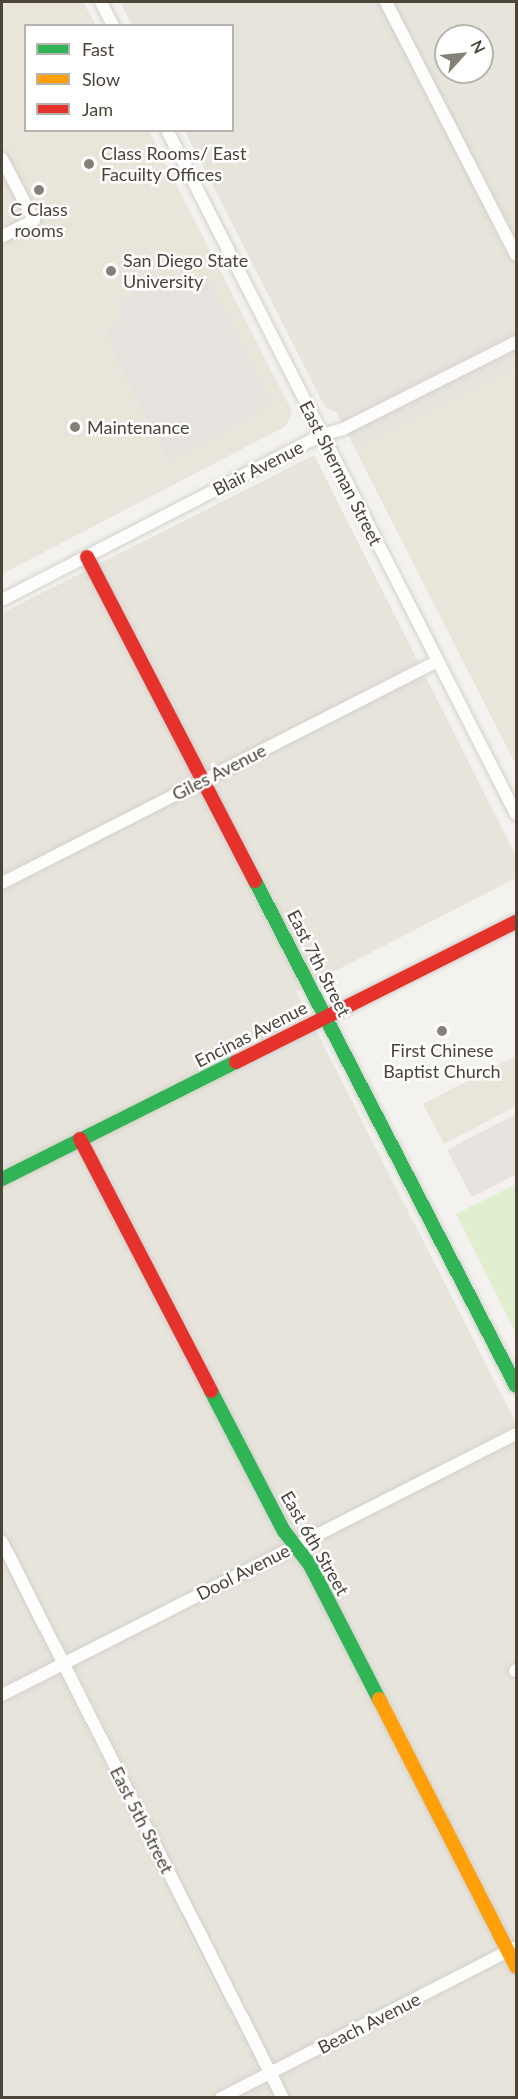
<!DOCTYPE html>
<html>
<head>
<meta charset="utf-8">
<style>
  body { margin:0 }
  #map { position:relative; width:518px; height:2099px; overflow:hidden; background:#f4f2ee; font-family:Lato,sans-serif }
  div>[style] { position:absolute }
  .residential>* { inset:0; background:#e7e4dc }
  .education>* { inset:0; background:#eae5da }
  .green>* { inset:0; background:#e1eecf }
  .parking>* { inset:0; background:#e6e3df }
  .roads { filter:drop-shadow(0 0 2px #d2d0cb) drop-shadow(0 0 2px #d2d0cb) }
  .street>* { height:12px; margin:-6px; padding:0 6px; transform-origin:6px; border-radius:6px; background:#fdfdfc }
  .fast>* { height:14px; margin:-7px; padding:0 7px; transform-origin:7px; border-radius:7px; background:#30b455 }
  .slow>* { height:14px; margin:-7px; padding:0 7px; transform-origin:7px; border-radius:7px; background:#ff9f0a }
  .jam>* { height:14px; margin:-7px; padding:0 7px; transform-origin:7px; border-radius:7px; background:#e5322d }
  .dots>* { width:16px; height:16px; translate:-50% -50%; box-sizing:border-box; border:3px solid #fff; border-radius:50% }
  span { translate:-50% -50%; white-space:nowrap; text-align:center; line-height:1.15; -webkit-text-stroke:5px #fff; paint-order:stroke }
  .poi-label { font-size:18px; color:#4b4439 }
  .left { translate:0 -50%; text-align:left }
  .street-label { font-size:18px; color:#4b4439 }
  .frame { position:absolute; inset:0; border:3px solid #4b4439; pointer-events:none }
  .legend { position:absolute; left:24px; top:24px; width:210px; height:108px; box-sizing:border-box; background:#fff; border:2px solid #b7b4b0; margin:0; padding:8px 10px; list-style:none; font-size:18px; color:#4b4439 }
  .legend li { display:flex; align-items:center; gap:12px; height:30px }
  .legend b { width:30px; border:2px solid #b7b4b0 }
  .north { position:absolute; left:434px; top:24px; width:60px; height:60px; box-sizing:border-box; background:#fff; border:2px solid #b7b4b0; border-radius:50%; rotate:63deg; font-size:16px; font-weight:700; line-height:24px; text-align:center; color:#4b4439 }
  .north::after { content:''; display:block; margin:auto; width:21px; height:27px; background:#868178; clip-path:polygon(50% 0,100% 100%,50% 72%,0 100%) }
</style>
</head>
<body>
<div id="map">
  <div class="residential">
    <div style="clip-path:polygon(evenodd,120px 2px,516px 2px,516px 368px,355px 449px,336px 412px,325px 407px,185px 131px,232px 130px,232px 26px,132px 25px,120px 2px,446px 36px,482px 36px,482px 72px,446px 72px,446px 36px)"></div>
    <div style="clip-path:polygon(314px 455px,516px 856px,516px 878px,296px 991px,516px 1423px,516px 2097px,2px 2098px,2px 613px)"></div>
  </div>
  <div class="education">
    <div style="clip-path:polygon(2px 2px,83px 2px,96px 25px,26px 26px,26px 130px,149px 131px,292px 411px,286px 426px,2px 574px)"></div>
    <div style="clip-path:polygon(516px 368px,516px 765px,355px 449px)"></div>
    <div style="clip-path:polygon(516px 1056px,516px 1106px,444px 1144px,423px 1104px)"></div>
  </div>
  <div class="green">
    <div style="clip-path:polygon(516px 1184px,516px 1334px,456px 1214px)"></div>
  </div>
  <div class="parking">
    <div style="clip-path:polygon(205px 274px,271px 404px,169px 460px,114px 354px,108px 330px,120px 318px,121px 302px,169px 275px,183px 286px)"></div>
    <div style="clip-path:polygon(516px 1114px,516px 1174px,472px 1197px,447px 1150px)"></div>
  </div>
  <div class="roads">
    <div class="street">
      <div style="left:101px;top:2px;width:27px;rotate:63deg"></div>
      <div style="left:386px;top:2px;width:284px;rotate:62.8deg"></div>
      <div style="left:167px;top:130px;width:768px;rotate:62.97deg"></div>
      <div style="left:2px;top:159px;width:69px;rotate:62.3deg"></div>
      <div style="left:34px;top:220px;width:36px;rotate:153deg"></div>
      <div style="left:2px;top:600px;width:360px;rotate:-27.3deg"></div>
      <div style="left:322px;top:435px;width:22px;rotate:-16deg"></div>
      <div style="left:343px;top:429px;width:194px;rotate:-26.7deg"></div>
      <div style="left:2px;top:883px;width:488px;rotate:-27deg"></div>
      <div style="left:2px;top:1542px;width:623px;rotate:63.19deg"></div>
      <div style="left:515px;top:1671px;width:1px;rotate:-45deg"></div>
      <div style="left:2px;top:1695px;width:576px;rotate:-26.92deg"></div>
      <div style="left:221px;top:2098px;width:331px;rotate:-27.1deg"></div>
    </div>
    <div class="fast">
      <div style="left:255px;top:881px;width:568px;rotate:62.67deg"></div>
      <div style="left:2px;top:1179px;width:262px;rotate:-26.6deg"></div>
      <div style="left:211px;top:1391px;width:158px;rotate:62.5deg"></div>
      <div style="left:284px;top:1531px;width:43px;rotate:52.6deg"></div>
      <div style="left:310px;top:1565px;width:151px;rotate:62.8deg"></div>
    </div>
    <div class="slow">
      <div style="left:379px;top:1699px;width:301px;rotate:62.9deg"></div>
    </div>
    <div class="jam">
      <div style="left:87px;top:557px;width:365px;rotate:62.6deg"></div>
      <div style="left:236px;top:1062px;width:313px;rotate:-26.6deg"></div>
      <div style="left:80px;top:1139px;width:284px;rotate:62.5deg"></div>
    </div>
  </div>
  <div class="dots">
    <div style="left:89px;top:164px;background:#868178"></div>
    <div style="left:39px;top:190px;background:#868178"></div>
    <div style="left:111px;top:271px;background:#868178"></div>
    <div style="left:75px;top:427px;background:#868178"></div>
    <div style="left:442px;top:1031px;background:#868178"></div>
  </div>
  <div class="poi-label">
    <span class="left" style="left:101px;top:164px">Class Rooms/ East<br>Facuilty Offices</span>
    <span style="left:39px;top:220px">C Class<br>rooms</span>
    <span class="left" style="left:123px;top:271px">San Diego State<br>University</span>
    <span class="left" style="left:87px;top:427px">Maintenance</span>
    <span style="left:442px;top:1061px">First Chinese<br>Baptist Church</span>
  </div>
  <div class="street-label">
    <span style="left:258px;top:468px;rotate:-27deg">Blair Avenue</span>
    <span style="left:341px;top:473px;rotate:63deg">East Sherman Street</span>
    <span style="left:219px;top:772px;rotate:-27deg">Giles Avenue</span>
    <span style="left:319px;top:963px;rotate:63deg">East 7th Street</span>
    <span style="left:251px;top:1034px;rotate:-27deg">Encinas Avenue</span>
    <span style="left:315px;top:1543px;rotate:60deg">East 6th Street</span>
    <span style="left:243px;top:1572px;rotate:-27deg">Dool Avenue</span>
    <span style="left:142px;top:1820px;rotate:63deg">East 5th Street</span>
    <span style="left:369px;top:2023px;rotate:-27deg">Beach Avenue</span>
  </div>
  <div class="frame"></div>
  <ul class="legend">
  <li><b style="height:8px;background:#30b455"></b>Fast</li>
  <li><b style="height:8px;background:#ff9f0a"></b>Slow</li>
  <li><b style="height:8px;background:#e5322d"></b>Jam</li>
  </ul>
  <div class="north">N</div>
</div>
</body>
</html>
